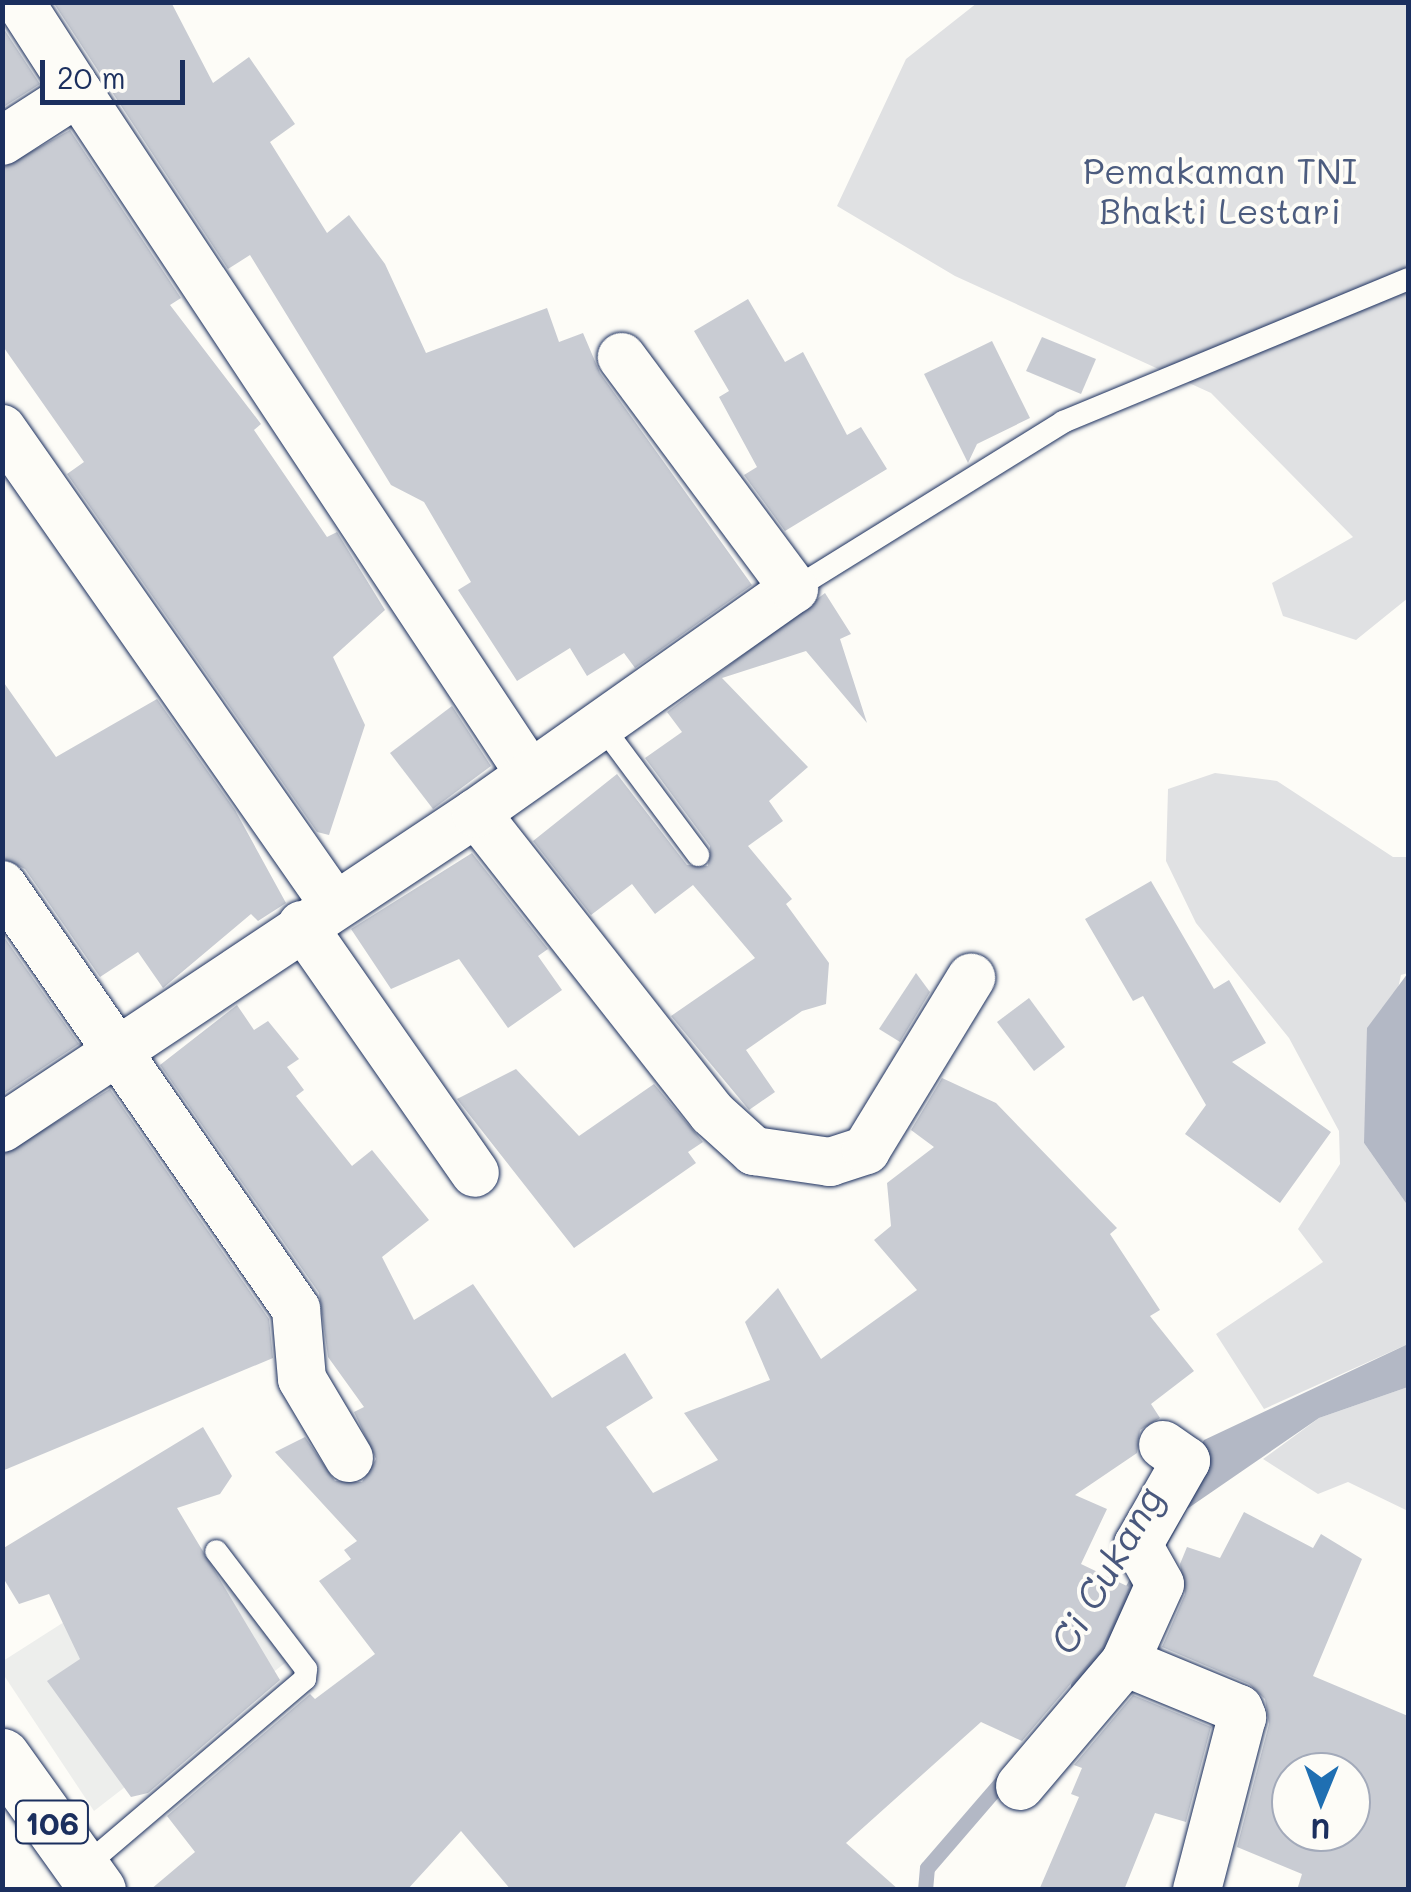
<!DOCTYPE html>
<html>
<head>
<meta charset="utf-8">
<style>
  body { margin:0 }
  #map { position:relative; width:1411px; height:1892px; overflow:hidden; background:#fdfcf7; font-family:Mali,sans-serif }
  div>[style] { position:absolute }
  .built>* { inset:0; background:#edeeec }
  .green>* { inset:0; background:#e0e1e3 }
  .water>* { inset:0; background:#b3b8c5 }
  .stream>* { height:15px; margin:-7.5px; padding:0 7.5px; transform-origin:7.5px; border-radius:7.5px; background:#b3b8c5 }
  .building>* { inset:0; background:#c9ccd3 }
  .roads { filter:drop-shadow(0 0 2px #1b2f5e) drop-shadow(0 0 2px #1b2f5e) }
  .service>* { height:22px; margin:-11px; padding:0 11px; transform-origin:11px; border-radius:11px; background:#fdfcf7 }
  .minor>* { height:48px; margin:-24px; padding:0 24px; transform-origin:24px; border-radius:24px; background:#fdfcf7 }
  .primary>* { height:55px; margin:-27.5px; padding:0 27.5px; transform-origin:27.5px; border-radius:27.5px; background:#fdfcf7 }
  span { translate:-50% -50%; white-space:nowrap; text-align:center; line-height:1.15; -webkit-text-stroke:8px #fdfcf7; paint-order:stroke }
  .shield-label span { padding:2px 8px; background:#fdfcf7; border:2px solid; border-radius:8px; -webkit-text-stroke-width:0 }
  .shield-label { font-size:32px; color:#1b2f5e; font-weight:700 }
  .park-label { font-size:35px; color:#4c5c7f }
  .water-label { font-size:38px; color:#49587d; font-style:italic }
  .frame { position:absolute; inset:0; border:5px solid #1b2f5e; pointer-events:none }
  .north { position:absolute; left:1271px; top:1752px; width:100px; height:100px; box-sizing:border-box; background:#fdfcf7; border:2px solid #a3aaba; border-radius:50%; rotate:181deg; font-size:28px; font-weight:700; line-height:40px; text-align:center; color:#1b2f5e }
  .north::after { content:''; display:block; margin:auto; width:35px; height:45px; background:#1f6fb2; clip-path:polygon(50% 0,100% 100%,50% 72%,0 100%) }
  .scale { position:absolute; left:40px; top:60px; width:145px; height:45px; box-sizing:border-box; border:5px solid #1b2f5e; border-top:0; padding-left:12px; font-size:30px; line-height:35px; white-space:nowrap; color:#1b2f5e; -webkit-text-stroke:8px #fdfcf7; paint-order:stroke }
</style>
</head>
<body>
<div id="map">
  <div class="built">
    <div style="clip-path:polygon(194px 1539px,289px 1660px,94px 1811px,3px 1674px,3px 1661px)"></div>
  </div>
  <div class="green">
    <div style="clip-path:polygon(977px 3px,1408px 3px,1408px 598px,1356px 640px,1283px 616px,1272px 583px,1353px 537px,1211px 393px,955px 276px,837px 206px,906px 59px)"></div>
    <div style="clip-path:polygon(1215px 773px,1277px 781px,1393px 857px,1408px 857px,1408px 973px,1401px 975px,1364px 1143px,1408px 1206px,1408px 1344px,1264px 1409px,1216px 1334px,1323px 1262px,1298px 1229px,1340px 1164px,1339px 1131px,1289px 1038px,1196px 923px,1166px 861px,1168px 789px)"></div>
    <div style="clip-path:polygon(1408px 1387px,1408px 1511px,1348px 1482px,1318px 1494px,1263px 1459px,1319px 1418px)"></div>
  </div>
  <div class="water">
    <div style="clip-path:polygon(1408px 973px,1408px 1206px,1364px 1143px,1367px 1028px)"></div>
    <div style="clip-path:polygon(1408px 1344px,1408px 1387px,1319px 1418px,1187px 1509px,1161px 1557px,1144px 1542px,1204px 1440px)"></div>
  </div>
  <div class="stream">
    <div style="left:1078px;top:1685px;width:122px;rotate:-60.5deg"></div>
    <div style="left:925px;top:1890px;width:22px;rotate:-85deg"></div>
    <div style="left:927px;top:1868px;width:124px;rotate:-49.2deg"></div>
  </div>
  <div class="building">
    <div style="clip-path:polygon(53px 2px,171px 2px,213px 83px,249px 57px,295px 124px,270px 142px,327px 233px,349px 215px,385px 264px,426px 353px,547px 308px,559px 342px,583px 333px,600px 373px,752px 585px,635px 668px,624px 653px,587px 676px,570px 648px,517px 681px,458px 590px,471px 582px,424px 502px,391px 485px,250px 255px,228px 269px)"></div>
    <div style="clip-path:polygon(2px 26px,40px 84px,2px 108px)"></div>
    <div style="clip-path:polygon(70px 130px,181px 298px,170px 305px,261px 424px,254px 430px,327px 537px,337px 532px,385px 610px,333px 657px,365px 725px,329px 835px,317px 832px,67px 474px,84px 462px,2px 345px,2px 168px)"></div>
    <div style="clip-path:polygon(748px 299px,785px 362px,803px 352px,847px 435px,861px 427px,887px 469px,785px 531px,744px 475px,757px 467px,719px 397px,729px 391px,694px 331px)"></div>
    <div style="clip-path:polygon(1042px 337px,1096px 359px,1081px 394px,1026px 371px)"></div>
    <div style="clip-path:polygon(992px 341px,1030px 418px,977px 444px,968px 463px,924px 374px)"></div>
    <div style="clip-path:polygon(825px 593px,851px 634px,840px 639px,867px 723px,806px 651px,722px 678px,808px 767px,769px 801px,783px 821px,748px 846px,792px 899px,786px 904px,829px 963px,826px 1004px,802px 1011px,746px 1050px,775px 1092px,749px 1110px,671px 1016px,755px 958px,693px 885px,655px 914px,632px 884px,591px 915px,533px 841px,617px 774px,687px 865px,708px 866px,710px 846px,645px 758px,682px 732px,667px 712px)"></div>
    <div style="clip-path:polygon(2px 680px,56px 757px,157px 699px,235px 810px,286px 903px,258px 921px,251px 914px,163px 988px,138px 952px,100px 977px,25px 869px,2px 858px)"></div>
    <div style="clip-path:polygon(452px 706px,491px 766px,433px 809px,390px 753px)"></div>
    <div style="clip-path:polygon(472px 853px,548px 949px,538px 956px,562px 990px,508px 1028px,459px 959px,391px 989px,351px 929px)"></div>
    <div style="clip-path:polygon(1151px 881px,1214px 989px,1229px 980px,1266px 1043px,1232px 1062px,1331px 1132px,1280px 1203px,1185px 1134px,1206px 1105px,1143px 996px,1133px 1001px,1085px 919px)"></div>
    <div style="clip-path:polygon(2px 934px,79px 1044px,2px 1095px)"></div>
    <div style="clip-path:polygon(916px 973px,930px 992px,900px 1042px,879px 1029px)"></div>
    <div style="clip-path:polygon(1029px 998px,1065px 1047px,1034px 1071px,997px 1022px)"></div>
    <div style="clip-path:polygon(237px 1005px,254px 1030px,268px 1021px,299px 1059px,287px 1067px,304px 1090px,296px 1096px,352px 1166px,372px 1150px,429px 1220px,382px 1257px,414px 1320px,473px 1284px,552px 1398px,625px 1353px,653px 1398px,606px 1427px,653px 1493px,718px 1460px,684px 1413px,770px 1380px,745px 1322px,778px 1288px,821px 1359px,917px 1290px,874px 1240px,891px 1226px,887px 1183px,934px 1147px,911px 1130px,942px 1078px,996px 1103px,1117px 1228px,1110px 1234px,1160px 1310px,1150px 1316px,1194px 1371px,1151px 1404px,1160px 1418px,1140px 1430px,1137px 1453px,1075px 1495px,1107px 1509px,1081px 1564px,1129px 1587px,1102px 1647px,1022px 1741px,981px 1722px,846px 1843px,899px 1890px,511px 1890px,461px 1831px,407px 1890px,150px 1890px,195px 1852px,167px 1816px,310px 1694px,315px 1699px,375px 1654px,319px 1581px,351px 1559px,344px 1550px,357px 1541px,275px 1452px,305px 1437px,335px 1481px,362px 1482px,376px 1459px,354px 1412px,364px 1407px,328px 1357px,319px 1293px,160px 1065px)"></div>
    <div style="clip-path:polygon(516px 1069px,579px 1136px,654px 1084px,703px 1142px,688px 1152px,696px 1163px,574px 1248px,457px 1099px)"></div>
    <div style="clip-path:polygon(110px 1089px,269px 1319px,273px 1358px,2px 1471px,2px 1155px)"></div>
    <div style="clip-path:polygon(203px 1427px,232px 1476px,220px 1494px,177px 1508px,280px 1680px,148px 1793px,131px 1797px,47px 1681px,80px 1659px,49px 1594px,19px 1604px,2px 1576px,2px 1549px)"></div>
    <div style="clip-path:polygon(evenodd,1244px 1512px,1313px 1548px,1321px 1534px,1362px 1559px,1313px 1676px,1408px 1716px,1408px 1890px,1297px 1890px,1302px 1874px,1237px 1847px,1269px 1724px,1265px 1699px,1249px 1684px,1162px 1647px,1185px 1594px,1180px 1564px,1187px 1547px,1220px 1558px,1244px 1512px,1291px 1772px,1351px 1772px,1351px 1832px,1291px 1832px,1291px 1772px)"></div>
    <div style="clip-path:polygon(1133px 1695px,1211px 1727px,1186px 1822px,1155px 1813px,1124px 1890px,1039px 1890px,1079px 1797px,1071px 1794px,1082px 1768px,1074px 1765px)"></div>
  </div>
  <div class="roads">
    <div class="service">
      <div style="left:794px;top:589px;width:317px;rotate:-31.8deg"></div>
      <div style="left:1063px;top:422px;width:373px;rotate:-22.5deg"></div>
      <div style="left:599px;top:722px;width:166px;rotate:53.3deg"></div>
      <div style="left:84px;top:1867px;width:290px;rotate:-40.4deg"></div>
      <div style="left:305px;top:1679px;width:10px;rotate:-84deg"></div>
      <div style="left:306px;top:1669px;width:148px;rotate:-127.3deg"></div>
    </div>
    <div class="minor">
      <div style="left:20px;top:2px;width:107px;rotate:57.2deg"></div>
      <div style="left:2px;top:141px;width:90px;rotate:-32.8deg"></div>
      <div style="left:78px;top:92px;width:818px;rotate:56.47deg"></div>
      <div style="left:2px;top:429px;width:580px;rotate:55.05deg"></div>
      <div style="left:476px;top:813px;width:382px;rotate:51.8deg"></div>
      <div style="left:712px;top:1113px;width:57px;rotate:42.1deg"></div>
      <div style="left:754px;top:1151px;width:77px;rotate:8.2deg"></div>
      <div style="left:830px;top:1162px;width:38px;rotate:-18deg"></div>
      <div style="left:866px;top:1150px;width:202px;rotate:-58.6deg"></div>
      <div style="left:2px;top:885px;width:516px;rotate:55.26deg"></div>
      <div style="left:296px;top:1309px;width:70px;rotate:85.1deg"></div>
      <div style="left:302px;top:1379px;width:92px;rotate:59.3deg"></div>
      <div style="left:302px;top:925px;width:302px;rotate:55.1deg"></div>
      <div style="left:2px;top:1128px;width:569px;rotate:-33.61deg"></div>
      <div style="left:476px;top:813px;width:389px;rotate:-35.2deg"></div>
      <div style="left:794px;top:589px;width:289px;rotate:-126.6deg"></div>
      <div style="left:1125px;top:1662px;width:123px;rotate:22.4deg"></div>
      <div style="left:1239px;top:1709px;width:9px;rotate:69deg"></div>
      <div style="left:1242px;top:1717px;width:179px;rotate:104.6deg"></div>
      <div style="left:1020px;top:1786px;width:162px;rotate:-49.7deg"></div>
      <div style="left:1125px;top:1662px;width:85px;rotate:-65.8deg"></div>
      <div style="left:1160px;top:1584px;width:45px;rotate:-119.4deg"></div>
      <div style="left:1138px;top:1545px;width:97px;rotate:-60.3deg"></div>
      <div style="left:1186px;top:1461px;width:28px;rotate:-145deg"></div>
    </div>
    <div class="primary">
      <div style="left:2px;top:1756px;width:165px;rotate:54.4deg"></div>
    </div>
  </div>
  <div class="shield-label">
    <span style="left:52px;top:1822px">106</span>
  </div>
  <div class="park-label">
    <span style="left:1220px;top:190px">Pemakaman TNI<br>Bhakti Lestari</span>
  </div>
  <div class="water-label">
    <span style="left:1106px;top:1570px;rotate:-60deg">Ci Cukang</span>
  </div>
  <div class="frame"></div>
  <div class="north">U</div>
  <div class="scale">20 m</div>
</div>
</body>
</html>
